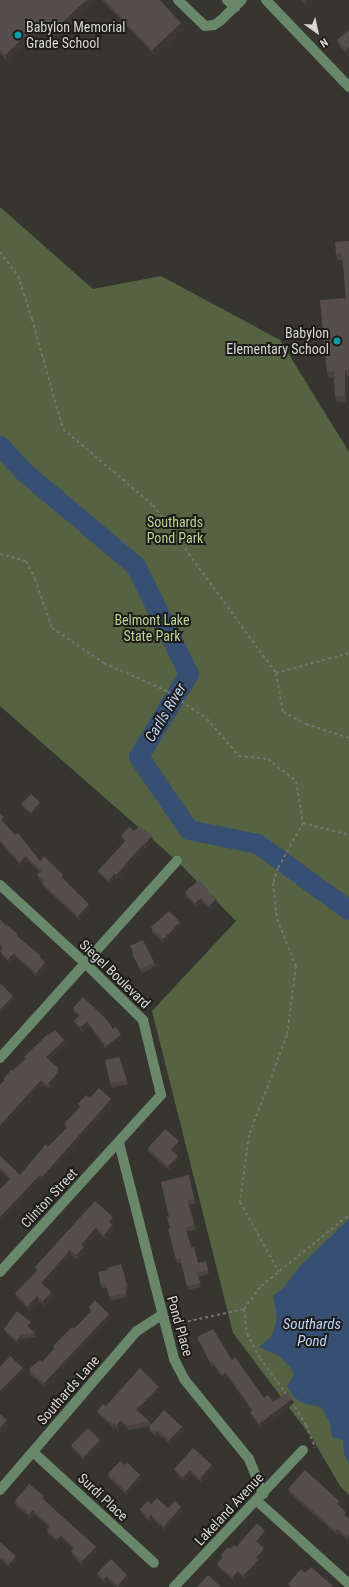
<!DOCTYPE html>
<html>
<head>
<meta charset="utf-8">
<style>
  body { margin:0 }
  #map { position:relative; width:349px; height:1587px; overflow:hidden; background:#36352f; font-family:"Roboto Condensed",sans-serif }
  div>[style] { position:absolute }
  .green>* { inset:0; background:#556342 }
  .water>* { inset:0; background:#374f73 }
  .river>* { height:20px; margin:-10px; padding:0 10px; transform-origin:10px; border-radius:10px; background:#374f73 }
  .path>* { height:2px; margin-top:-1px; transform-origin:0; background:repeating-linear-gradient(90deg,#74736e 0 3px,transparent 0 6px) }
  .minor>* { height:10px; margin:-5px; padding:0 5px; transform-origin:5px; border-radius:5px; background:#698869 }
  .wall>* { inset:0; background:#4a4341 }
  .shaded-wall>* { inset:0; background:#3c3735 }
  .building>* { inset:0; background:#564e4c }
  .dots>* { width:11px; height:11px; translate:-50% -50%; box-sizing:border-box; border:2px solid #1d1c1a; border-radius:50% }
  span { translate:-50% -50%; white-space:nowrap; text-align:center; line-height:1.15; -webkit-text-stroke:4px #1d1c1a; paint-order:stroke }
  .poi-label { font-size:14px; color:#d7d6d2 }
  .left { translate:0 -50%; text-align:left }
  .right { translate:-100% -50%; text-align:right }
  .park-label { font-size:14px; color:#b8d691 }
  .street-label { font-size:14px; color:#d7d6d2 }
  .water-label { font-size:15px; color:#bbd5fa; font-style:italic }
  .north { position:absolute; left:297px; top:12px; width:40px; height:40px; -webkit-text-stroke:3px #1d1c1a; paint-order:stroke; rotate:147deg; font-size:11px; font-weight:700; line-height:16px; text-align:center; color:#d7d6d2 }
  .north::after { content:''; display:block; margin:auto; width:14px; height:18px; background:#d7d6d2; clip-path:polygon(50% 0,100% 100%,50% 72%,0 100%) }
</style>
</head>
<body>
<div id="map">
  <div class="green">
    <div style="clip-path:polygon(0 207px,93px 289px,161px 276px,280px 340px,349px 452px,349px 1495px,340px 1486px,312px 1438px,233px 1333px,152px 1011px,236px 921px,177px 861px,0 706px)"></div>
  </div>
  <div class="water">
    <div style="clip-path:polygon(349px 1219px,349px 1463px,348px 1463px,344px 1453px,343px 1440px,332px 1437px,330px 1423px,321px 1407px,302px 1403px,293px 1396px,287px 1386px,294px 1375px,290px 1367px,279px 1356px,259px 1347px,272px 1336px,277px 1318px,273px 1296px,283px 1288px,303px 1263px)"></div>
  </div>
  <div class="river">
    <div style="left:0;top:446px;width:34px;rotate:47deg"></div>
    <div style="left:23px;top:471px;width:148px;rotate:40.1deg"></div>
    <div style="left:136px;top:566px;width:120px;rotate:63.9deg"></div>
    <div style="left:189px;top:674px;width:97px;rotate:121.1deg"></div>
    <div style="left:139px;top:757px;width:88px;rotate:55.6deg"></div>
    <div style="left:189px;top:830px;width:70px;rotate:11.5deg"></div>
    <div style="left:258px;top:844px;width:112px;rotate:36deg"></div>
  </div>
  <div class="path">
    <div style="left:0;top:252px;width:30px;rotate:53deg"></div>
    <div style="left:18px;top:276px;width:45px;rotate:72deg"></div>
    <div style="left:32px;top:319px;width:114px;rotate:74.3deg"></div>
    <div style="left:63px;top:429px;width:118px;rotate:40.2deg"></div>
    <div style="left:153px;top:505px;width:208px;rotate:53.8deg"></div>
    <div style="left:276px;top:673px;width:40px;rotate:80deg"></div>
    <div style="left:283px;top:712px;width:26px;rotate:28deg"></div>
    <div style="left:306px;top:724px;width:45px;rotate:18deg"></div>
    <div style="left:0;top:554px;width:27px;rotate:15deg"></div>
    <div style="left:26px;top:561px;width:20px;rotate:63deg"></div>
    <div style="left:35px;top:579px;width:52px;rotate:70.9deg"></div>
    <div style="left:52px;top:628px;width:63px;rotate:33.9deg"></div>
    <div style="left:104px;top:663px;width:69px;rotate:24deg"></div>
    <div style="left:167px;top:691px;width:49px;rotate:35deg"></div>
    <div style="left:207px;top:719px;width:49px;rotate:49.1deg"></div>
    <div style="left:239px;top:756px;width:29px;rotate:6deg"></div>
    <div style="left:268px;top:759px;width:36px;rotate:38deg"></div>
    <div style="left:296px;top:781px;width:43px;rotate:80.5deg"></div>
    <div style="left:303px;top:823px;width:51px;rotate:119.1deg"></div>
    <div style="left:278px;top:868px;width:16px;rotate:108deg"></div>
    <div style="left:273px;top:883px;width:36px;rotate:84deg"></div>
    <div style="left:277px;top:919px;width:51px;rotate:68deg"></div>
    <div style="left:296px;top:966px;width:70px;rotate:97.4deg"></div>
    <div style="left:287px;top:1035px;width:107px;rotate:110.8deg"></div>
    <div style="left:249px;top:1135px;width:68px;rotate:97.7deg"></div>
    <div style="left:240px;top:1202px;width:80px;rotate:60.9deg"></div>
    <div style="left:276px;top:673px;width:76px;rotate:-15.3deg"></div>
    <div style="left:303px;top:823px;width:48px;rotate:14.6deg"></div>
    <div style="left:244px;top:1309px;width:25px;rotate:83deg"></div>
    <div style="left:247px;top:1334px;width:27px;rotate:62deg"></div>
    <div style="left:260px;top:1358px;width:46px;rotate:53.9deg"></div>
    <div style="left:176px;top:1324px;width:70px;rotate:-12.4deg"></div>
    <div style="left:244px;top:1309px;width:29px;rotate:-54deg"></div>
    <div style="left:261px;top:1286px;width:113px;rotate:-38.9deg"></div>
    <div style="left:292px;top:1402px;width:27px;rotate:59deg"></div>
    <div style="left:306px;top:1425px;width:24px;rotate:68deg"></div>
  </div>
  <div class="minor">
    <div style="left:178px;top:0;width:37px;rotate:44deg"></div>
    <div style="left:205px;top:26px;width:9px;rotate:-6deg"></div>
    <div style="left:214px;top:25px;width:7px;rotate:-34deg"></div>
    <div style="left:220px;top:21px;width:30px;rotate:-44deg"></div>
    <div style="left:227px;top:0;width:11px;rotate:41deg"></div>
    <div style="left:266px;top:0;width:120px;rotate:46.3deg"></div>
    <div style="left:0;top:885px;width:117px;rotate:42.6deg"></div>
    <div style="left:86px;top:964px;width:80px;rotate:44.5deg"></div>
    <div style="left:143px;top:1020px;width:77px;rotate:76.5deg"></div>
    <div style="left:161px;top:1095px;width:239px;rotate:132.3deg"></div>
    <div style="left:0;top:1058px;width:265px;rotate:-48.1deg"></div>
    <div style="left:119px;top:1143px;width:223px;rotate:75.7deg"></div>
    <div style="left:174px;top:1359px;width:22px;rotate:63deg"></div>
    <div style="left:184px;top:1379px;width:103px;rotate:50.9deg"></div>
    <div style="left:249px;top:1459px;width:38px;rotate:68deg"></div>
    <div style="left:33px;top:1452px;width:164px;rotate:42.5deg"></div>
    <div style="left:0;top:1490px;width:210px;rotate:-49.3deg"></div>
    <div style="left:137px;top:1331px;width:30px;rotate:-33deg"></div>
    <div style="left:256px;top:1500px;width:125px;rotate:42.1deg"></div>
    <div style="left:174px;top:1587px;width:188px;rotate:-46.7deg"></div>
  </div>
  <div class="wall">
    <div style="clip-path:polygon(0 0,95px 0,51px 41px,41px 30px,7px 61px,0 53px)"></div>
    <div style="clip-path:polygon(102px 0,160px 0,184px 29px,155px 56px)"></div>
    <div style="clip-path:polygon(301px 0,314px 0,307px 6px)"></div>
    <div style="clip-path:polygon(349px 30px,349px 52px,347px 54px,338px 44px,337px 40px)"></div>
    <div style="clip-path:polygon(349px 241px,349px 376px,347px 376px,347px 402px,337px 402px,335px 396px,334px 377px,329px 378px,327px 372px,346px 298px,343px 260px,338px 260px,336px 254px)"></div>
    <div style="clip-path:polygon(40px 802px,41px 804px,32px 815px,22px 806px,21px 804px)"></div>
    <div style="clip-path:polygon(0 813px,5px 821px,4px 823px,40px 861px,65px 879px,64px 880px,91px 908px,80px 920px,44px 887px,43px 883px,39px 879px,37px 875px,40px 872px,27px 860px,21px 866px,0 842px)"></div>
    <div style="clip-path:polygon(134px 831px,153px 841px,146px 849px,144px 848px,118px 879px,116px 878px,111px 884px,100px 875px,98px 871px,125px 842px,123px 840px,121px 836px)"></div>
    <div style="clip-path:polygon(185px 892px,210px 893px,216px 899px,218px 904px,211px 910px,202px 902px,197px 907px,186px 897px)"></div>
    <div style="clip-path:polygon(0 919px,6px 926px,42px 960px,47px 967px,37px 977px,16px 957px,10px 963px,2px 955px,0 951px,3px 949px,0 946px)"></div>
    <div style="clip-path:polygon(182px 926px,164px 943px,152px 932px,151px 927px)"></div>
    <div style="clip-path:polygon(130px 946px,154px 962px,156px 966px,142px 973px,134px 958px,132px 953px,133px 953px)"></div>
    <div style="clip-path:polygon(73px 1008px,113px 1029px,122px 1039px,107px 1050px,89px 1025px,83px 1032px,76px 1025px,74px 1021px,79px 1016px,74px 1012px)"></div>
    <div style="clip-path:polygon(49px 1035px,64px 1040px,66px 1044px,49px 1060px,60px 1073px,60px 1076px,51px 1087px,47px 1088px,43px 1084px,2px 1128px,0 1126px,0 1085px,4px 1081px,4px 1078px,25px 1059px,24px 1057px)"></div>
    <div style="clip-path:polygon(119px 1057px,128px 1084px,112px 1088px,110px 1083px)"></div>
    <div style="clip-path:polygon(90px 1098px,113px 1103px,43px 1181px,41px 1179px,10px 1180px,0 1170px,0 1156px,20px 1175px,48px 1147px,66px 1128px,64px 1124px,80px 1107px,78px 1104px)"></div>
    <div style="clip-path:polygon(180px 1145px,174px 1152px,178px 1156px,179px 1160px,170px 1171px,149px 1152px,148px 1148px)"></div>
    <div style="clip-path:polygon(189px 1175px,196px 1203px,189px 1205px,196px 1229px,187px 1232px,192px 1248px,194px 1247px,198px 1263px,206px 1261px,209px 1274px,199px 1277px,201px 1287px,188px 1290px,181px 1263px,177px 1263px,176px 1259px,170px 1228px,169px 1217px)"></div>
    <div style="clip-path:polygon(95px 1201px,115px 1221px,112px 1225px,114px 1229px,106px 1239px,98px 1232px,84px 1247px,85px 1252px,79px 1259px,75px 1258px,71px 1255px,44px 1285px,51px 1292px,53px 1297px,44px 1306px,39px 1301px,30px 1310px,17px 1298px,15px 1293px,37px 1272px,35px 1267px)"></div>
    <div style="clip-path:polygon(123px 1268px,128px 1290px,126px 1291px,127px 1297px,111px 1301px,107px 1288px,103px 1289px,101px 1285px)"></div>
    <div style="clip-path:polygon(89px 1307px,109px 1314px,111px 1318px,45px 1387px,30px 1374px,29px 1369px,42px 1362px,54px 1349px,53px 1346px,74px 1329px,91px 1311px)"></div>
    <div style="clip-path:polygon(31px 1322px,32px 1326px,30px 1329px,35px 1333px,36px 1337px,22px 1339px,18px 1344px,6px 1333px,4px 1329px)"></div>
    <div style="clip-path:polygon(197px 1337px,232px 1360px,264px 1398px,273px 1402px,292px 1399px,294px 1403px,261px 1429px,252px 1416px,250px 1412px,252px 1411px,227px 1376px,224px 1379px,214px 1365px,212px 1366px,199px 1342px)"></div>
    <div style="clip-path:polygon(160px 1391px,139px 1412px,149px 1421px,151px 1425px,182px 1427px,184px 1431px,171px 1445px,162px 1437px,159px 1435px,157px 1437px,150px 1431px,149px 1427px,150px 1426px,129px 1430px,123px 1424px,118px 1430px,116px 1428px,115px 1429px,99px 1415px,97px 1411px,106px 1406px)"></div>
    <div style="clip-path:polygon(101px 1444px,85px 1461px,73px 1449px,71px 1445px)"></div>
    <div style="clip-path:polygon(124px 1465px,140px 1475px,142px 1479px,127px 1495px,109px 1478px,108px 1474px)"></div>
    <div style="clip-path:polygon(212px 1465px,213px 1469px,202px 1483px,192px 1474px,185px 1482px,176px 1473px,174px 1469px)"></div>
    <div style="clip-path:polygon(288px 1489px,339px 1501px,341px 1505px,340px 1506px,348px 1516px,347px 1517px,349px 1519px,349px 1541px,348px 1541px,339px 1533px,338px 1535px,290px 1494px)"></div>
    <div style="clip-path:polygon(46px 1500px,45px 1501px,96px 1547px,97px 1551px,83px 1566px,73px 1556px,71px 1551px,73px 1549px,63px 1539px,59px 1543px,48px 1534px,47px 1530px,49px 1527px,34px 1514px,31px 1518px,16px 1506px,15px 1501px)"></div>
    <div style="clip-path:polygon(151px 1504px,168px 1508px,183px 1511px,165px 1530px,153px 1519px,150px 1522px,141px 1513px,140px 1509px)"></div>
    <div style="clip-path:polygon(265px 1531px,266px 1535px,259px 1544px,264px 1548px,266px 1552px,258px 1561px,259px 1564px,244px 1580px,240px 1575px,234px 1581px,219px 1568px,217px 1564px,222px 1558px,221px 1555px,236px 1547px)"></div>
    <div style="clip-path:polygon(0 1542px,18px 1560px,10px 1568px,3px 1562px,0 1565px)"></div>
    <div style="clip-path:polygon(97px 1573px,129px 1579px,122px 1587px,117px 1587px,108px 1580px,105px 1583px,99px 1577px)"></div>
  </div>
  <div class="shaded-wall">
    <div style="clip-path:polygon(86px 0,95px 0,51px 41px,49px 35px)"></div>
    <div style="clip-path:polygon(307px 0,314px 0,307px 6px,305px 2px)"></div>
    <div style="clip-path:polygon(181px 23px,184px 29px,155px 56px,152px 50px)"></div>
    <div style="clip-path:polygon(38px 24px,41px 30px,7px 61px,5px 55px)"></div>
    <div style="clip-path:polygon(349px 47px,349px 52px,347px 54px,346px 50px)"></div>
    <div style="clip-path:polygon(345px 370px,347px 376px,347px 402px,345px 396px)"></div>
    <div style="clip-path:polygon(40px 802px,41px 804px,32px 815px,31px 813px)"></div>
    <div style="clip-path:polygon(4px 817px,5px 821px,2px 824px,1px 820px)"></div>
    <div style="clip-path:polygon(152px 836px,153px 841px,146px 849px,144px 845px)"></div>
    <div style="clip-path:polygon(143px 844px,144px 848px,118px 879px,116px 875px)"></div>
    <div style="clip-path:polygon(26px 856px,27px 860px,21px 866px,20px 862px)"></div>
    <div style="clip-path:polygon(115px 873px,116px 878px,111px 884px,109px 880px)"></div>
    <div style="clip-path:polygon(201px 898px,202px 902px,197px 907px,195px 903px)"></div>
    <div style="clip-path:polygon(216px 899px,218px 904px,211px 910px,209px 906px)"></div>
    <div style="clip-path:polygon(89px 904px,91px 908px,80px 920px,78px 916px)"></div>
    <div style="clip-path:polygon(180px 922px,182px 926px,164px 943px,163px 939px)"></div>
    <div style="clip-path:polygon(14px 953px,16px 957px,10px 963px,8px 959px)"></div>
    <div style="clip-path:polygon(45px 962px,47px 967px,37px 977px,36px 973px)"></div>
    <div style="clip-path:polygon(13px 996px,14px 1000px,0 1016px,0 1010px)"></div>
    <div style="clip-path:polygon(87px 1021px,89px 1025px,83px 1032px,81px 1027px)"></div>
    <div style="clip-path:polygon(121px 1035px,122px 1039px,107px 1050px,106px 1046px)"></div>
    <div style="clip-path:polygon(64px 1040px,66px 1044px,47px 1061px,46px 1057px)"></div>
    <div style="clip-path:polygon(58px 1068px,60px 1073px,60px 1076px,51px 1087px,49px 1083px)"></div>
    <div style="clip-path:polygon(41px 1080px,43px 1084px,2px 1128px,1px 1124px)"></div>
    <div style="clip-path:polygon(111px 1099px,113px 1103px,43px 1181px,42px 1177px)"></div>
    <div style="clip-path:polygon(179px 1141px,180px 1145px,173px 1154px,171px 1150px)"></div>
    <div style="clip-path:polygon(178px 1156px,179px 1160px,170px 1171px,168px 1166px)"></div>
    <div style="clip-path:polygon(40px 1175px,41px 1179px,0 1223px,0 1217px)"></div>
    <div style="clip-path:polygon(189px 1175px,196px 1203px,194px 1199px)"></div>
    <div style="clip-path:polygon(113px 1217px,115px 1221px,110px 1227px,109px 1222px)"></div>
    <div style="clip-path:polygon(112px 1225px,114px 1229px,106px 1239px,104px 1235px)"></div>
    <div style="clip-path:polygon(96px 1227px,98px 1232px,82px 1249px,81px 1245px)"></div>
    <div style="clip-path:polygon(84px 1247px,85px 1252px,79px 1259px,77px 1254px)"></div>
    <div style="clip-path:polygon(70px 1250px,71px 1255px,43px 1287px,41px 1283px)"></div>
    <div style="clip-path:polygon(51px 1292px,53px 1297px,44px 1306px,43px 1301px)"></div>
    <div style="clip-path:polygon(37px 1296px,39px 1301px,30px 1310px,28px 1306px)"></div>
    <div style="clip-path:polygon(109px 1314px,111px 1318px,45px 1387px,44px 1383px)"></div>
    <div style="clip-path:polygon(31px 1322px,32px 1326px,29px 1330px,27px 1326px)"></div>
    <div style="clip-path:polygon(21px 1335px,22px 1339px,18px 1344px,17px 1340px)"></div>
    <div style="clip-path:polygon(23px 1368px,24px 1372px,0 1397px,0 1391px)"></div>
    <div style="clip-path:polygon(226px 1372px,227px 1376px,224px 1379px,222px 1375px)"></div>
    <div style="clip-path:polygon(159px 1387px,160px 1391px,137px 1414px,136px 1410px)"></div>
    <div style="clip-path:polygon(292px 1399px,294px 1403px,261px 1429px,259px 1424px)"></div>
    <div style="clip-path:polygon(7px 1420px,8px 1425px,0 1434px,0 1428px)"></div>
    <div style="clip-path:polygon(121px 1420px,123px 1424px,118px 1430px,117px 1425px)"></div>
    <div style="clip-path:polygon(114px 1423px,116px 1428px,115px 1429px,113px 1424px)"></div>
    <div style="clip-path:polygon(182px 1427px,184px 1431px,171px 1445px,169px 1440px)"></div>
    <div style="clip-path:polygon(157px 1431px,159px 1435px,157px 1437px,155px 1433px)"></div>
    <div style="clip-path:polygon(100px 1440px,101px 1444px,85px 1461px,83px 1457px)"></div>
    <div style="clip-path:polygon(212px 1465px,213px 1469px,202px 1483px,200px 1478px)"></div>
    <div style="clip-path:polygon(190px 1470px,192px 1474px,185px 1482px,183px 1477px)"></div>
    <div style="clip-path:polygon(140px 1475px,142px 1479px,127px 1495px,126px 1491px)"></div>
    <div style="clip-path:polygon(44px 1496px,46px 1500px,44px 1503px,42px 1498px)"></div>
    <div style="clip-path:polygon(339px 1501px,341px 1505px,339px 1508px,337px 1504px)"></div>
    <div style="clip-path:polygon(181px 1507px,183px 1511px,165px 1530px,164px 1526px)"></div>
    <div style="clip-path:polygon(33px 1510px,34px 1514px,31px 1518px,29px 1514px)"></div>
    <div style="clip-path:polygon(346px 1512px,348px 1516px,345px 1519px,344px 1515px)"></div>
    <div style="clip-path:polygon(151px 1514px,153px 1519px,150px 1522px,149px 1517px)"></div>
    <div style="clip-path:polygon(338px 1529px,339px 1533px,338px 1535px,336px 1530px)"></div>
    <div style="clip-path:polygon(265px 1531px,266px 1535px,258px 1545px,256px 1541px)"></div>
    <div style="clip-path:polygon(61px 1535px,63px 1539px,59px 1543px,57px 1539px)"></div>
    <div style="clip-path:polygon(349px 1535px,349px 1541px,348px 1541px,347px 1537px)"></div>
    <div style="clip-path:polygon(96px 1547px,97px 1551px,83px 1566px,82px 1561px)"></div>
    <div style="clip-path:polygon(264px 1548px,266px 1552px,258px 1561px,259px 1564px,244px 1580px,243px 1576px,256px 1558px)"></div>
    <div style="clip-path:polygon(16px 1556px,18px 1560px,10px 1568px,9px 1564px)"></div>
    <div style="clip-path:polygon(2px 1557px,3px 1562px,0 1565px,0 1559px)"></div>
    <div style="clip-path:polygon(238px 1571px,240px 1575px,234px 1581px,233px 1577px)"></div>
    <div style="clip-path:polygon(127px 1575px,129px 1579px,122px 1587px,119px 1587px,118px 1585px)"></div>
    <div style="clip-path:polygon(107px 1576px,108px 1580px,105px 1583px,104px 1579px)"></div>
  </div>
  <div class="building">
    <div style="clip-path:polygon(0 0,86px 0,49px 35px,38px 24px,5px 55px,0 49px)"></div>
    <div style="clip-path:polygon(105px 0,160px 0,181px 23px,152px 50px)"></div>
    <div style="clip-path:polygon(349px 30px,349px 47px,346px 50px,337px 40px)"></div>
    <div style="clip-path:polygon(349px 241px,349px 369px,345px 370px,345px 396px,335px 396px,334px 371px,327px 372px,320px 300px,346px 298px,342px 253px,336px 254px,335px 242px)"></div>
    <div style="clip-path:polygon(31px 794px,40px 802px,31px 813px,21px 804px)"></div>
    <div style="clip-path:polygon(0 813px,4px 817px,1px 820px,15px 835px,18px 833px,40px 861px,44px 856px,63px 875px,61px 877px,89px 904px,78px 916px,42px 883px,44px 881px,37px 875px,42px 871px,26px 856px,20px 862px,0 840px)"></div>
    <div style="clip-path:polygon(140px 826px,152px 836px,144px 845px,143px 844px,116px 875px,115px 873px,109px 880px,98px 871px,126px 840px,121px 836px,129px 827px,134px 831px)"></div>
    <div style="clip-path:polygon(199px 880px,208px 889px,207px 890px,216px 899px,209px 906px,201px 898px,195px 903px,185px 892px)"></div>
    <div style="clip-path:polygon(169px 911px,180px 922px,163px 939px,151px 927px)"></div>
    <div style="clip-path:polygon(0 919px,6px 926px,7px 925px,18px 934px,17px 936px,41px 956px,40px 957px,45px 962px,36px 973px,14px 953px,8px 959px,0 951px,4px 947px,0 943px)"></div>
    <div style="clip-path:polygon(143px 940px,154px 962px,140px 969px,132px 953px,134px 953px,130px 946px)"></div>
    <div style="clip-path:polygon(1px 984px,13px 996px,0 1010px,0 985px)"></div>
    <div style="clip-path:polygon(83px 997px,106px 1019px,113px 1029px,116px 1027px,121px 1035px,106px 1046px,87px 1021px,81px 1027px,74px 1021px,80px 1015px,73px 1008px)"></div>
    <div style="clip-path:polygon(55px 1030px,64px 1040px,46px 1057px,58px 1068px,58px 1072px,49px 1083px,46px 1084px,41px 1080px,1px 1124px,0 1123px,0 1085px,5px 1080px,4px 1078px,12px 1069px,13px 1071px,26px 1059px,24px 1057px,48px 1034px,49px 1035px)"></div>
    <div style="clip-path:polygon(119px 1057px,127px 1080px,110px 1083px,105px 1060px)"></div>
    <div style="clip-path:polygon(99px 1088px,111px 1099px,42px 1177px,40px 1175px,0 1217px,0 1189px,11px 1178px,0 1167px,0 1156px,20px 1175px,46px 1144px,48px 1147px,68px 1127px,64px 1124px,81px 1106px,78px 1104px,86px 1095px,90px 1098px)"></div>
    <div style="clip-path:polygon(165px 1129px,179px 1141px,171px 1150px,178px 1156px,168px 1166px,148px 1148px)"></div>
    <div style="clip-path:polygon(189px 1175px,194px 1199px,187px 1201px,194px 1225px,185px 1228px,191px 1248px,194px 1247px,198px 1263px,206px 1261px,208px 1270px,197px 1273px,200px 1283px,187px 1286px,180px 1258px,176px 1259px,168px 1229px,170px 1228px,167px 1217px,169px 1217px,161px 1182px)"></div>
    <div style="clip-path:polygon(95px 1201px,113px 1217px,109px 1222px,112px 1225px,104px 1235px,96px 1227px,81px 1245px,84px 1247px,77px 1254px,74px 1254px,70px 1250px,41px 1283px,51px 1292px,43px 1301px,37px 1296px,28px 1306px,15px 1293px,38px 1270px,35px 1267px)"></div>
    <div style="clip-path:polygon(121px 1264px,127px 1286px,124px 1287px,126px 1293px,109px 1297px,106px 1283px,101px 1285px,98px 1272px,108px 1270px,107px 1268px)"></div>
    <div style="clip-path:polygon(95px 1300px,109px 1314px,44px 1383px,29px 1369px,40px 1360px,42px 1362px,55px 1348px,53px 1346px,72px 1327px,74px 1329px,92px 1310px,89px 1307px)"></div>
    <div style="clip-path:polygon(17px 1311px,31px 1322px,27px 1326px,35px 1333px,21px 1335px,17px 1340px,4px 1329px)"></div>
    <div style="clip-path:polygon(213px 1329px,232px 1360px,235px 1357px,264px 1398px,268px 1395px,273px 1402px,288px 1392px,292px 1399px,259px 1424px,250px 1412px,253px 1410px,226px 1372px,222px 1375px,212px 1361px,210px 1362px,197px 1337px)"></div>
    <div style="clip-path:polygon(10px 1356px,23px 1368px,0 1391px,0 1366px,0 1367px)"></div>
    <div style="clip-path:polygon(140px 1368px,159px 1387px,136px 1410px,149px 1421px,128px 1426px,121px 1420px,117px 1425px,114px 1423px,113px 1424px,97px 1411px,103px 1404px,106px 1406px)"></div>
    <div style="clip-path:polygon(164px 1410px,182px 1427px,169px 1440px,161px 1432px,157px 1431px,155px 1433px,149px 1427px)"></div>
    <div style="clip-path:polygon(0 1414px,7px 1420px,0 1428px)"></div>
    <div style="clip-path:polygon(88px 1428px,100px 1440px,83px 1457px,71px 1445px)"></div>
    <div style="clip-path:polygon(193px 1448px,212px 1465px,200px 1478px,190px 1470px,183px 1477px,174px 1469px)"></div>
    <div style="clip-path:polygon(120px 1461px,124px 1465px,127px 1462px,140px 1475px,126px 1491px,108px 1474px)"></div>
    <div style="clip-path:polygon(305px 1470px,339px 1501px,337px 1504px,346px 1512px,344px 1515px,349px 1519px,349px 1535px,347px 1537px,338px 1529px,336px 1530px,288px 1489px)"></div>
    <div style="clip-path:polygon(29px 1484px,44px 1496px,42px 1498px,96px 1547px,82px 1561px,71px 1551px,75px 1548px,61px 1535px,57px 1539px,47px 1530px,51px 1525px,33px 1510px,29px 1514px,15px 1501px)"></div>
    <div style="clip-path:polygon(157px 1498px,168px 1508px,175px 1501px,181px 1507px,164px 1526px,151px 1514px,149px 1517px,140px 1509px,148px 1501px,151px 1504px)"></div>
    <div style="clip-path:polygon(257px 1523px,265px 1531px,256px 1541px,264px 1548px,256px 1558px,258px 1560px,243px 1576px,238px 1571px,233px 1577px,217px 1564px,223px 1557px,221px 1555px,228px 1547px,230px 1549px,234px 1545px,236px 1547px)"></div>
    <div style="clip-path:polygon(0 1542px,16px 1556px,9px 1564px,2px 1557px,0 1559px)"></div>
    <div style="clip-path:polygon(111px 1559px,127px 1575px,118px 1585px,107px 1576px,104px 1579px,97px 1573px)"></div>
    <div style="clip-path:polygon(311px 1567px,333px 1586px,332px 1587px,291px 1587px,288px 1584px,301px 1569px,305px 1573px)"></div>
    <div style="clip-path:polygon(208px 1575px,221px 1587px,197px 1587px)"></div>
  </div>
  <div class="dots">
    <div style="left:18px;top:35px;background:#0f9aa8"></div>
    <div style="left:337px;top:341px;background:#0f9aa8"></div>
  </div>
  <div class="poi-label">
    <span class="left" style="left:26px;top:35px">Babylon Memorial<br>Grade School</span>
    <span class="right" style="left:329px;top:341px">Babylon<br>Elementary School</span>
  </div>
  <div class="park-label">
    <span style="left:175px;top:530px">Southards<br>Pond Park</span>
    <span style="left:152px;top:628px">Belmont Lake<br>State Park</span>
  </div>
  <div class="street-label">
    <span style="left:115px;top:974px;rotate:44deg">Siegel Boulevard</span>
    <span style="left:49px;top:1198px;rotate:-47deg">Clinton Street</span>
    <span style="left:180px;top:1326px;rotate:74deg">Pond Place</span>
    <span style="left:68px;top:1390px;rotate:-49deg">Southards Lane</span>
    <span style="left:103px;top:1497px;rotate:43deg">Surdi Place</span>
    <span style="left:229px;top:1509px;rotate:-47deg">Lakeland Avenue</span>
  </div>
  <div class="water-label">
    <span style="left:166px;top:713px;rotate:-59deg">Carlls River</span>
    <span style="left:312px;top:1333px">Southards<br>Pond</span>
  </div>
  <div class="north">N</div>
</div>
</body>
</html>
